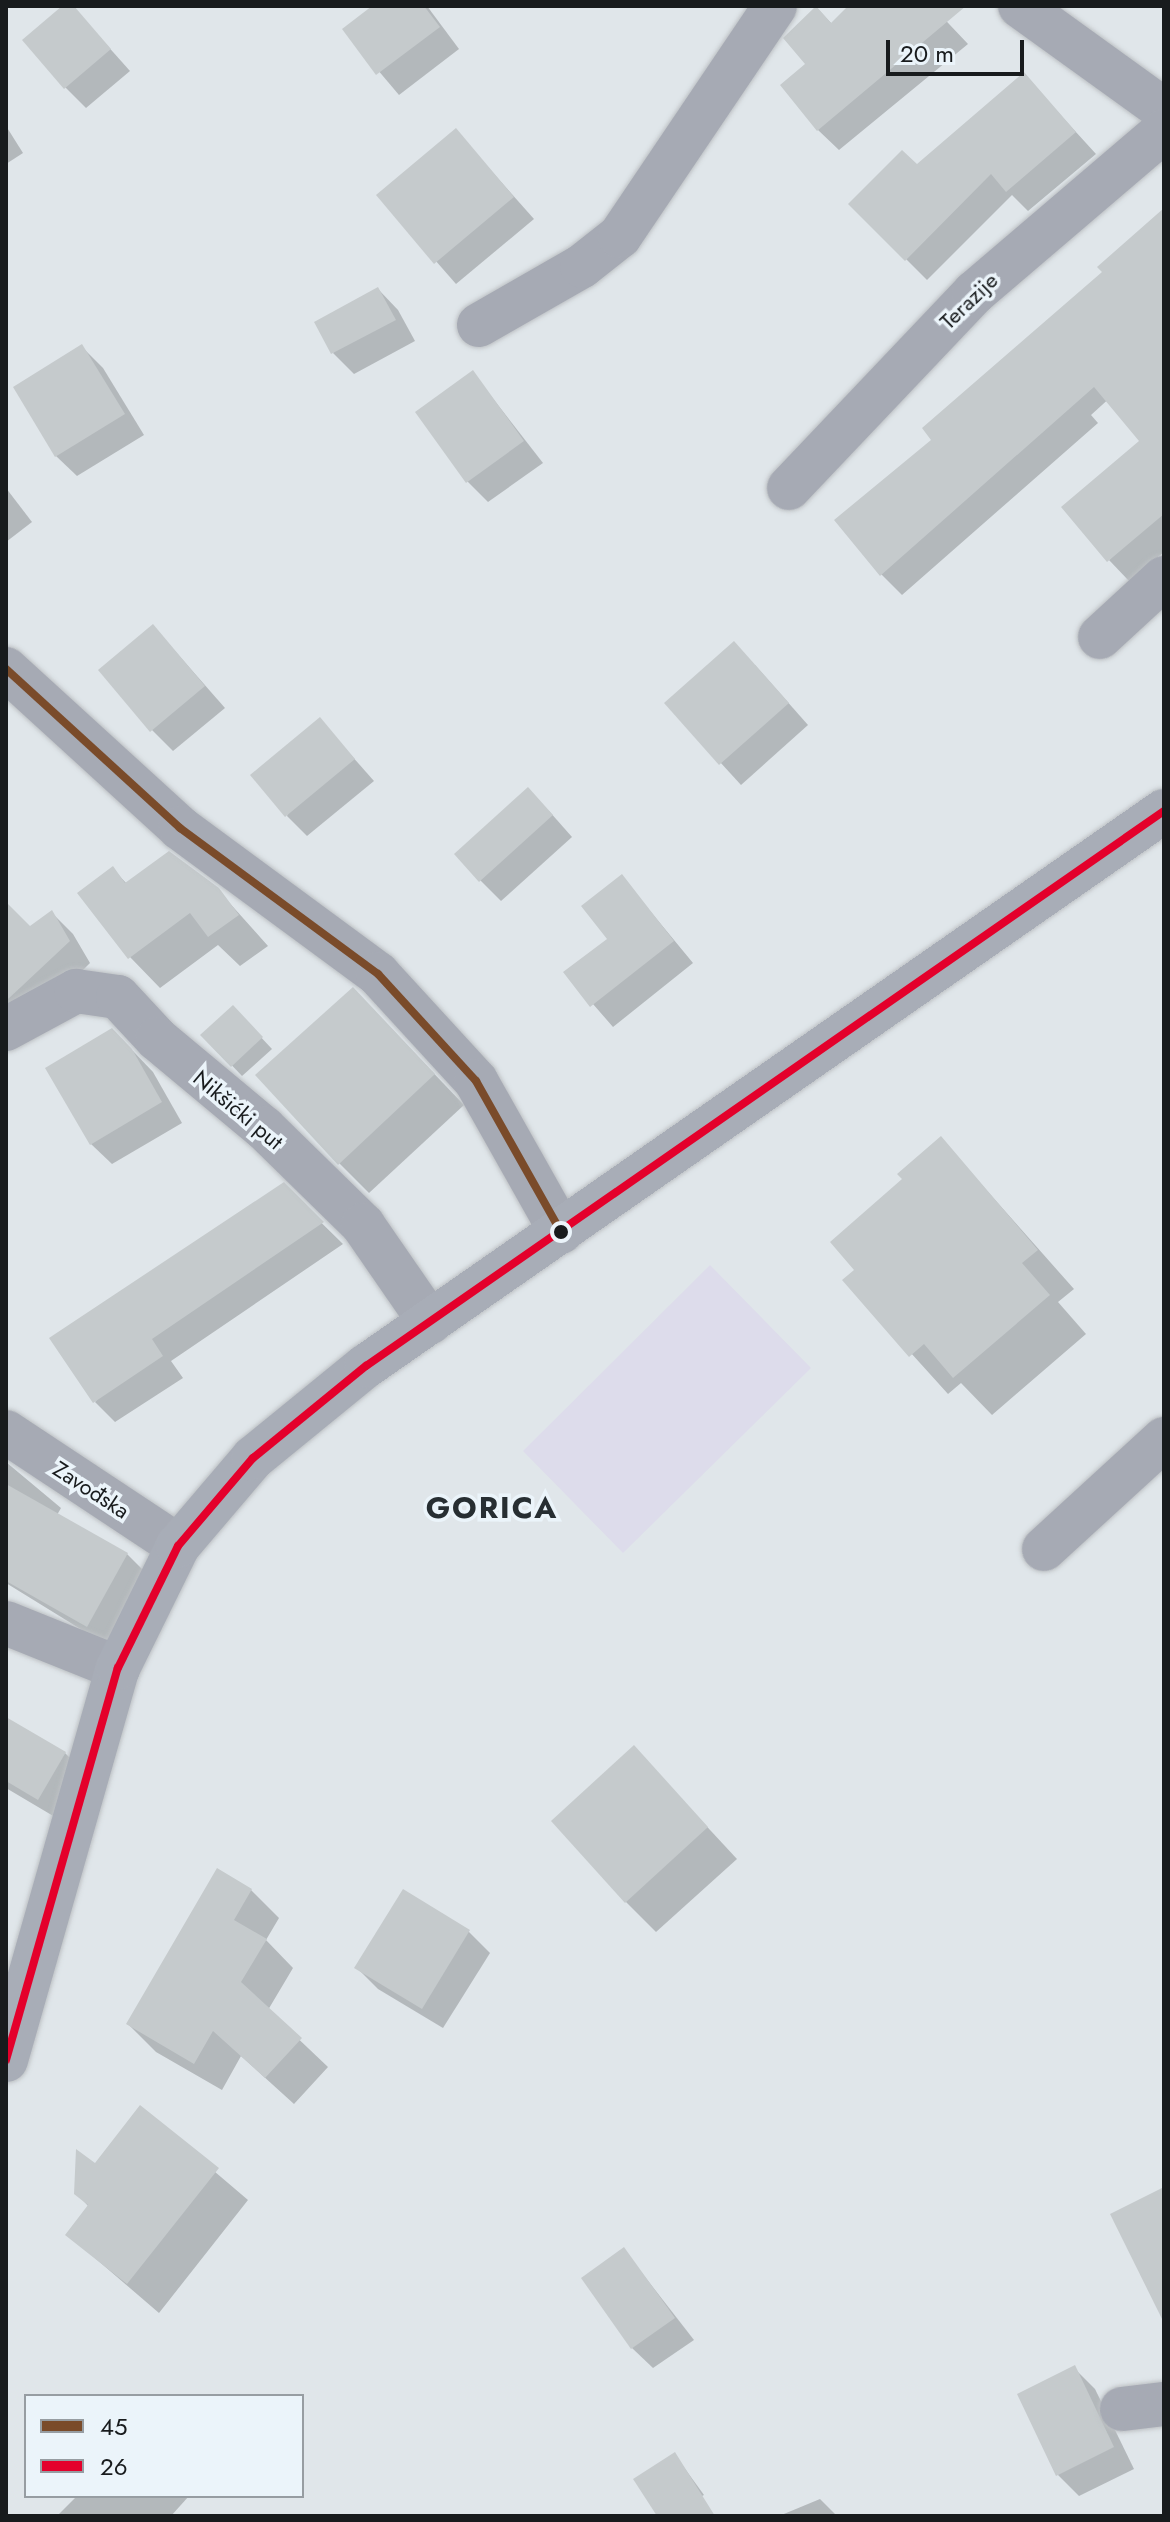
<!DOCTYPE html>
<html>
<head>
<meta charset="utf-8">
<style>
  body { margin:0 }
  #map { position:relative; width:1170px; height:2522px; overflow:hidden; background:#e0e6ea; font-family:Jost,sans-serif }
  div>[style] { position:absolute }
  .green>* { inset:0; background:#dddceb }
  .shadow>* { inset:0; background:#0003 }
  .building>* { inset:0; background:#c5cacc }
  .roads { filter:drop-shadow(0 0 2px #bdc1c4) drop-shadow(0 0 2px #bdc1c4) }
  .minor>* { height:44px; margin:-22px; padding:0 22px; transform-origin:22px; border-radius:22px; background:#a6aab4 }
  .major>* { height:44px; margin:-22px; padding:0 22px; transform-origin:22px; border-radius:22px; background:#a8adb7 }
  .bus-1>* { height:8px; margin:-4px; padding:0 4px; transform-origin:4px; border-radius:4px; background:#7a4b2a }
  .bus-2>* { height:8px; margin:-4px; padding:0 4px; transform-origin:4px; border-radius:4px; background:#e4002b }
  .dots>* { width:22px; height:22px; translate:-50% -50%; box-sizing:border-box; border:4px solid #ebf4fa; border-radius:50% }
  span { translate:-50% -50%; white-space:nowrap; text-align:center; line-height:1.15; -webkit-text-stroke:7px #ebf4fa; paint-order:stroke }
  .street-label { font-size:22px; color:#181b1d }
  .district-label { font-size:30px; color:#272e32; font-weight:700; letter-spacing:2px }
  .frame { position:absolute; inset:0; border:8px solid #181b1d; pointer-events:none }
  .legend { position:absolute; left:24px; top:2394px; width:280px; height:104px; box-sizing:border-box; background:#ebf4fa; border:2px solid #979da2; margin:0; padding:10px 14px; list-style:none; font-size:24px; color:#181b1d }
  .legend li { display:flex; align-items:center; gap:16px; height:40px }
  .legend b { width:40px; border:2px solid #979da2 }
  .scale { position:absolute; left:886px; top:40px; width:138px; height:36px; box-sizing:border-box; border:4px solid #181b1d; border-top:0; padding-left:10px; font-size:24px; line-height:28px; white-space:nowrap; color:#181b1d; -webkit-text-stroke:6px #ebf4fa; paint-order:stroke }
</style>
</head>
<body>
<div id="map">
  <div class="green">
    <div style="clip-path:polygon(710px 1265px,811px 1368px,623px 1553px,523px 1451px)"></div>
  </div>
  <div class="shadow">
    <div style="clip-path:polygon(65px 6px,72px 6px,130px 71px,86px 108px,65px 87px)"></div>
    <div style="clip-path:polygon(375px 6px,427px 6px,459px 49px,399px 95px,344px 30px)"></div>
    <div style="clip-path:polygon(851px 6px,932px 6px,968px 44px,839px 150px,818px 130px,807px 65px,817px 8px,832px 24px)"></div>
    <div style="clip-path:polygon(1024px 75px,1096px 154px,1028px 211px,1012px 195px,927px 280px,851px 204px,917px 167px)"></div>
    <div style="clip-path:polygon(6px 126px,23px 153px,6px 164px)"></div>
    <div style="clip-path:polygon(456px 131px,534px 219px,456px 284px,379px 196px)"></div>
    <div style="clip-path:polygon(1164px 213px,1164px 441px,1113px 395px,1091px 415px,1098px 423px,902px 595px,881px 574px,934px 441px)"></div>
    <div style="clip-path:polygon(378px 289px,398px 310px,415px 341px,354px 374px,333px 353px)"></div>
    <div style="clip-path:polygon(82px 347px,103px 368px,144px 435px,77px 476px,56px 456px)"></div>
    <div style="clip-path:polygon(473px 373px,543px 463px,488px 502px,467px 481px)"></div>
    <div style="clip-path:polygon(6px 488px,32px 522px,6px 542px)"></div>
    <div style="clip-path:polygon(1164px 509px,1164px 552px,1129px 581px,1109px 560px)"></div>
    <div style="clip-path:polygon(153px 626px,225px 708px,173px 751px,152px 730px)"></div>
    <div style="clip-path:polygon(755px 665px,808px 725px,741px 785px,667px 704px)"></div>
    <div style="clip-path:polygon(320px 720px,374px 781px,307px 836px,287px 816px)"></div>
    <div style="clip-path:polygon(549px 811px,572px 837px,501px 901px,480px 880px)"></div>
    <div style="clip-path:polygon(113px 869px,127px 884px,217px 889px,268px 946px,240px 966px,218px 945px,160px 988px,130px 957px)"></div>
    <div style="clip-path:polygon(622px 877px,693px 963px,613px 1027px,566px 973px,609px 939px)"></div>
    <div style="clip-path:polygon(6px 910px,30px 929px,52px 913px,73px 934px,90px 963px,37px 1016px,6px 1011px)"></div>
    <div style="clip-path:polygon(243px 1018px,272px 1049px,242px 1076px,203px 1035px)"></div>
    <div style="clip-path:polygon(383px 1020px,464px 1105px,369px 1193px,339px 1163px)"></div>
    <div style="clip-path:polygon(133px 1051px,153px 1072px,182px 1123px,112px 1164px,91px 1144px)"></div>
    <div style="clip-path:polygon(941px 1139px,1074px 1289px,1058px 1302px,1086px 1334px,992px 1415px,961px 1383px,948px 1394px,845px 1280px,857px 1270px,905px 1180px)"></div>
    <div style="clip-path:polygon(283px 1185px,343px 1244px,171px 1361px,183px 1378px,115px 1422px,95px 1402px)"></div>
    <div style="clip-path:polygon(6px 1462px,61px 1508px,57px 1515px,127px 1554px,148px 1575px,108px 1646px,6px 1583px)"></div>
    <div style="clip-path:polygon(6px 1719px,65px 1753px,86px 1774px,60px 1820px,6px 1788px)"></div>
    <div style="clip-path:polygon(634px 1748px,737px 1859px,656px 1932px,626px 1902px)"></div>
    <div style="clip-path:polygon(251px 1890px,279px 1918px,266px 1940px,293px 1968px,268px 2010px,328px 2067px,294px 2104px,241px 2056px,222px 2090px,156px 2052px,128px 2024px)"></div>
    <div style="clip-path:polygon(403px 1892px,469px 1932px,490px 1953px,443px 2028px,378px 1989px,357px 1968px)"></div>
    <div style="clip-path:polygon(140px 2108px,248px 2200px,159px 2313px,67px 2234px,89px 2207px,76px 2193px)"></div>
    <div style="clip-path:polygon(624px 2250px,694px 2340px,653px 2368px,632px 2348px)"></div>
    <div style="clip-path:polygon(1074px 2368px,1095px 2389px,1134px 2469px,1079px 2496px,1058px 2475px)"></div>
    <div style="clip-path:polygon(675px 2455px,704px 2495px,662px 2516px)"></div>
    <div style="clip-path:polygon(77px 2496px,189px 2496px,171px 2516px,57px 2516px)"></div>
    <div style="clip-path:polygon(820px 2499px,837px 2516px,779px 2516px)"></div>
  </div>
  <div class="building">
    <div style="clip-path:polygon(62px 6px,74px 6px,111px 49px,64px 89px,22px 40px)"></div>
    <div style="clip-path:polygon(372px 6px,424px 6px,440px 27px,376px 75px,342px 29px)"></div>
    <div style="clip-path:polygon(816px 6px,831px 23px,848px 6px,966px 6px,817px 131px,780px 85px,805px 64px,783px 38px)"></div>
    <div style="clip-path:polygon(1024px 72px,1076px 132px,1006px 192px,991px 174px,905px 261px,848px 204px,902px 150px,917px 164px)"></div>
    <div style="clip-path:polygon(456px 128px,514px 197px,434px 264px,376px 195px)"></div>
    <div style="clip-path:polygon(1164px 208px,1164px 514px,1107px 562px,1061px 507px,1139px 441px,1094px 387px,880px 576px,834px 520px,931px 440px,922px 428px,1102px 272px,1097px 267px)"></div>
    <div style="clip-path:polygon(378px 287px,396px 320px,331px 354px,314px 322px)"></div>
    <div style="clip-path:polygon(82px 344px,125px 414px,55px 457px,13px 387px)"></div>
    <div style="clip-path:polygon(473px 370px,524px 441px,466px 483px,415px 412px)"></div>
    <div style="clip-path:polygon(153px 624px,205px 686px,150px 732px,98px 670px)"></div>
    <div style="clip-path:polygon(734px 641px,789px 703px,719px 765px,664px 703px)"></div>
    <div style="clip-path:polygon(320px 717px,355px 759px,285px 817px,250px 775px)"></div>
    <div style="clip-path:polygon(528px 787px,553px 815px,479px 882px,454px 854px)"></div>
    <div style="clip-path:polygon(169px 851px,219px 888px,239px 915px,208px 937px,190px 913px,128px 959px,77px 893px,113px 866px,125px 883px)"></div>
    <div style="clip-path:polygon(622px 874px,674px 941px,590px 1007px,563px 972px,607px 939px,581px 906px)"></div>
    <div style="clip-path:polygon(6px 902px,30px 926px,52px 910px,70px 941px,6px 1001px)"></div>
    <div style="clip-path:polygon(353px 987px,435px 1074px,338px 1165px,255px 1075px)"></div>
    <div style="clip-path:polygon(233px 1005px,263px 1037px,231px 1067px,200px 1035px)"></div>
    <div style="clip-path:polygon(112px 1028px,132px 1049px,162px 1102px,90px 1145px,45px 1068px)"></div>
    <div style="clip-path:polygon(941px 1136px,1038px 1250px,1022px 1263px,1050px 1295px,953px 1378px,924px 1344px,909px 1357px,842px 1280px,854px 1270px,830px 1242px,902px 1179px,897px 1174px)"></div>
    <div style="clip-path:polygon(284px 1182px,324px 1222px,152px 1339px,163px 1356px,93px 1403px,49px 1338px)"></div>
    <div style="clip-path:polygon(6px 1484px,128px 1553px,87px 1627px,6px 1581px)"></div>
    <div style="clip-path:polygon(6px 1717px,66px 1752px,38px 1800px,6px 1781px)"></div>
    <div style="clip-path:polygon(634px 1745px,708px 1827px,625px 1903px,551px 1821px)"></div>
    <div style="clip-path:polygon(217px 1868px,252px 1889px,234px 1920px,267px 1939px,241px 1982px,302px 2038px,265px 2078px,213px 2031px,194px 2064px,126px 2024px)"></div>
    <div style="clip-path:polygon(403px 1889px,470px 1930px,422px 2009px,354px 1968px)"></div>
    <div style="clip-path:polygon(140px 2105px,219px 2168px,127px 2284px,65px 2235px,88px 2205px,74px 2194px,76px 2149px,95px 2163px)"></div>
    <div style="clip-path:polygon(1164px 2187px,1164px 2323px,1110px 2214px)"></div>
    <div style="clip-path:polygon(624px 2247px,675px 2318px,631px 2349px,581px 2278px)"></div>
    <div style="clip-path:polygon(1075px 2365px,1114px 2447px,1056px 2476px,1017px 2394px)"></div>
    <div style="clip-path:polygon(675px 2452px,715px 2516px,657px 2516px,633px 2479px)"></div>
  </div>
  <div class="roads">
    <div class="minor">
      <div style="left:1020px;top:6px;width:178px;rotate:35.8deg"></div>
      <div style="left:479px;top:325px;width:119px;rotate:-29.8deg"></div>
      <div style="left:582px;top:266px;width:48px;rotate:-38.3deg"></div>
      <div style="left:620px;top:236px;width:277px;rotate:-56deg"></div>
      <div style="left:789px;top:488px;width:269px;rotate:-46.5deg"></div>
      <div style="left:974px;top:293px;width:250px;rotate:-40.5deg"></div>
      <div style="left:1100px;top:637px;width:87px;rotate:-42.7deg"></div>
      <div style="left:6px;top:669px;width:236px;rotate:42.4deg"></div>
      <div style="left:180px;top:828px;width:246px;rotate:36.4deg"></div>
      <div style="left:378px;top:974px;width:145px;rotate:47.5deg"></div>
      <div style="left:476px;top:1081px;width:173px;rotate:60.6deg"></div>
      <div style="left:6px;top:1029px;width:80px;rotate:-28.5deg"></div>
      <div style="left:76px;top:991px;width:42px;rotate:8.1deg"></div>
      <div style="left:118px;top:997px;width:57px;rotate:47.1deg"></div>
      <div style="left:157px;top:1039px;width:139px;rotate:39.8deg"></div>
      <div style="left:264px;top:1128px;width:139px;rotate:44.4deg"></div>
      <div style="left:363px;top:1225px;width:118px;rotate:55.4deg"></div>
      <div style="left:6px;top:1432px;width:206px;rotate:33.5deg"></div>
      <div style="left:1044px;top:1549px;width:163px;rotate:-42.5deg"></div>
      <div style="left:6px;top:1623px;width:121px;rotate:21.9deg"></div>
      <div style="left:1122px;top:2409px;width:42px;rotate:-6.8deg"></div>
    </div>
    <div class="major">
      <div style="left:6px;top:2060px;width:408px;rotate:-74.1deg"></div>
      <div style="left:118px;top:1668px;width:136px;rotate:-63.8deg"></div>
      <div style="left:178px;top:1546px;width:116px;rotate:-49.6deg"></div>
      <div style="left:253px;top:1458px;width:146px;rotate:-39.2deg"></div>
      <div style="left:366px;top:1366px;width:972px;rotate:-34.82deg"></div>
    </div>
  </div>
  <div class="bus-1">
    <div style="left:6px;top:669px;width:236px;rotate:42.4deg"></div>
    <div style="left:180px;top:828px;width:246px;rotate:36.4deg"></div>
    <div style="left:378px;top:974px;width:145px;rotate:47.5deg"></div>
    <div style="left:476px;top:1081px;width:173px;rotate:60.6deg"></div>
  </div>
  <div class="bus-2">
    <div style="left:6px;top:2060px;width:408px;rotate:-74.1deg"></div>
    <div style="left:118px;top:1668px;width:136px;rotate:-63.8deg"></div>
    <div style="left:178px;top:1546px;width:116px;rotate:-49.6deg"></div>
    <div style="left:253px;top:1458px;width:146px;rotate:-39.2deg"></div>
    <div style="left:366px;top:1366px;width:972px;rotate:-34.82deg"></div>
  </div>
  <div class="dots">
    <div style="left:561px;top:1232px;background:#181b1d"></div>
  </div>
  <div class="street-label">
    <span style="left:969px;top:301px;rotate:-44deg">Terazije</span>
    <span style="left:238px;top:1110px;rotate:40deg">Nikšićki put</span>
    <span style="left:91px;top:1490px;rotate:33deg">Zavođska</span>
  </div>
  <div class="district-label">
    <span style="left:492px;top:1508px">GORICA</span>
  </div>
  <div class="frame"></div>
  <ul class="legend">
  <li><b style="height:10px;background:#7a4b2a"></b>45</li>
  <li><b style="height:10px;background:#e4002b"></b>26</li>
  </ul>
  <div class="scale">20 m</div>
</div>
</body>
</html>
